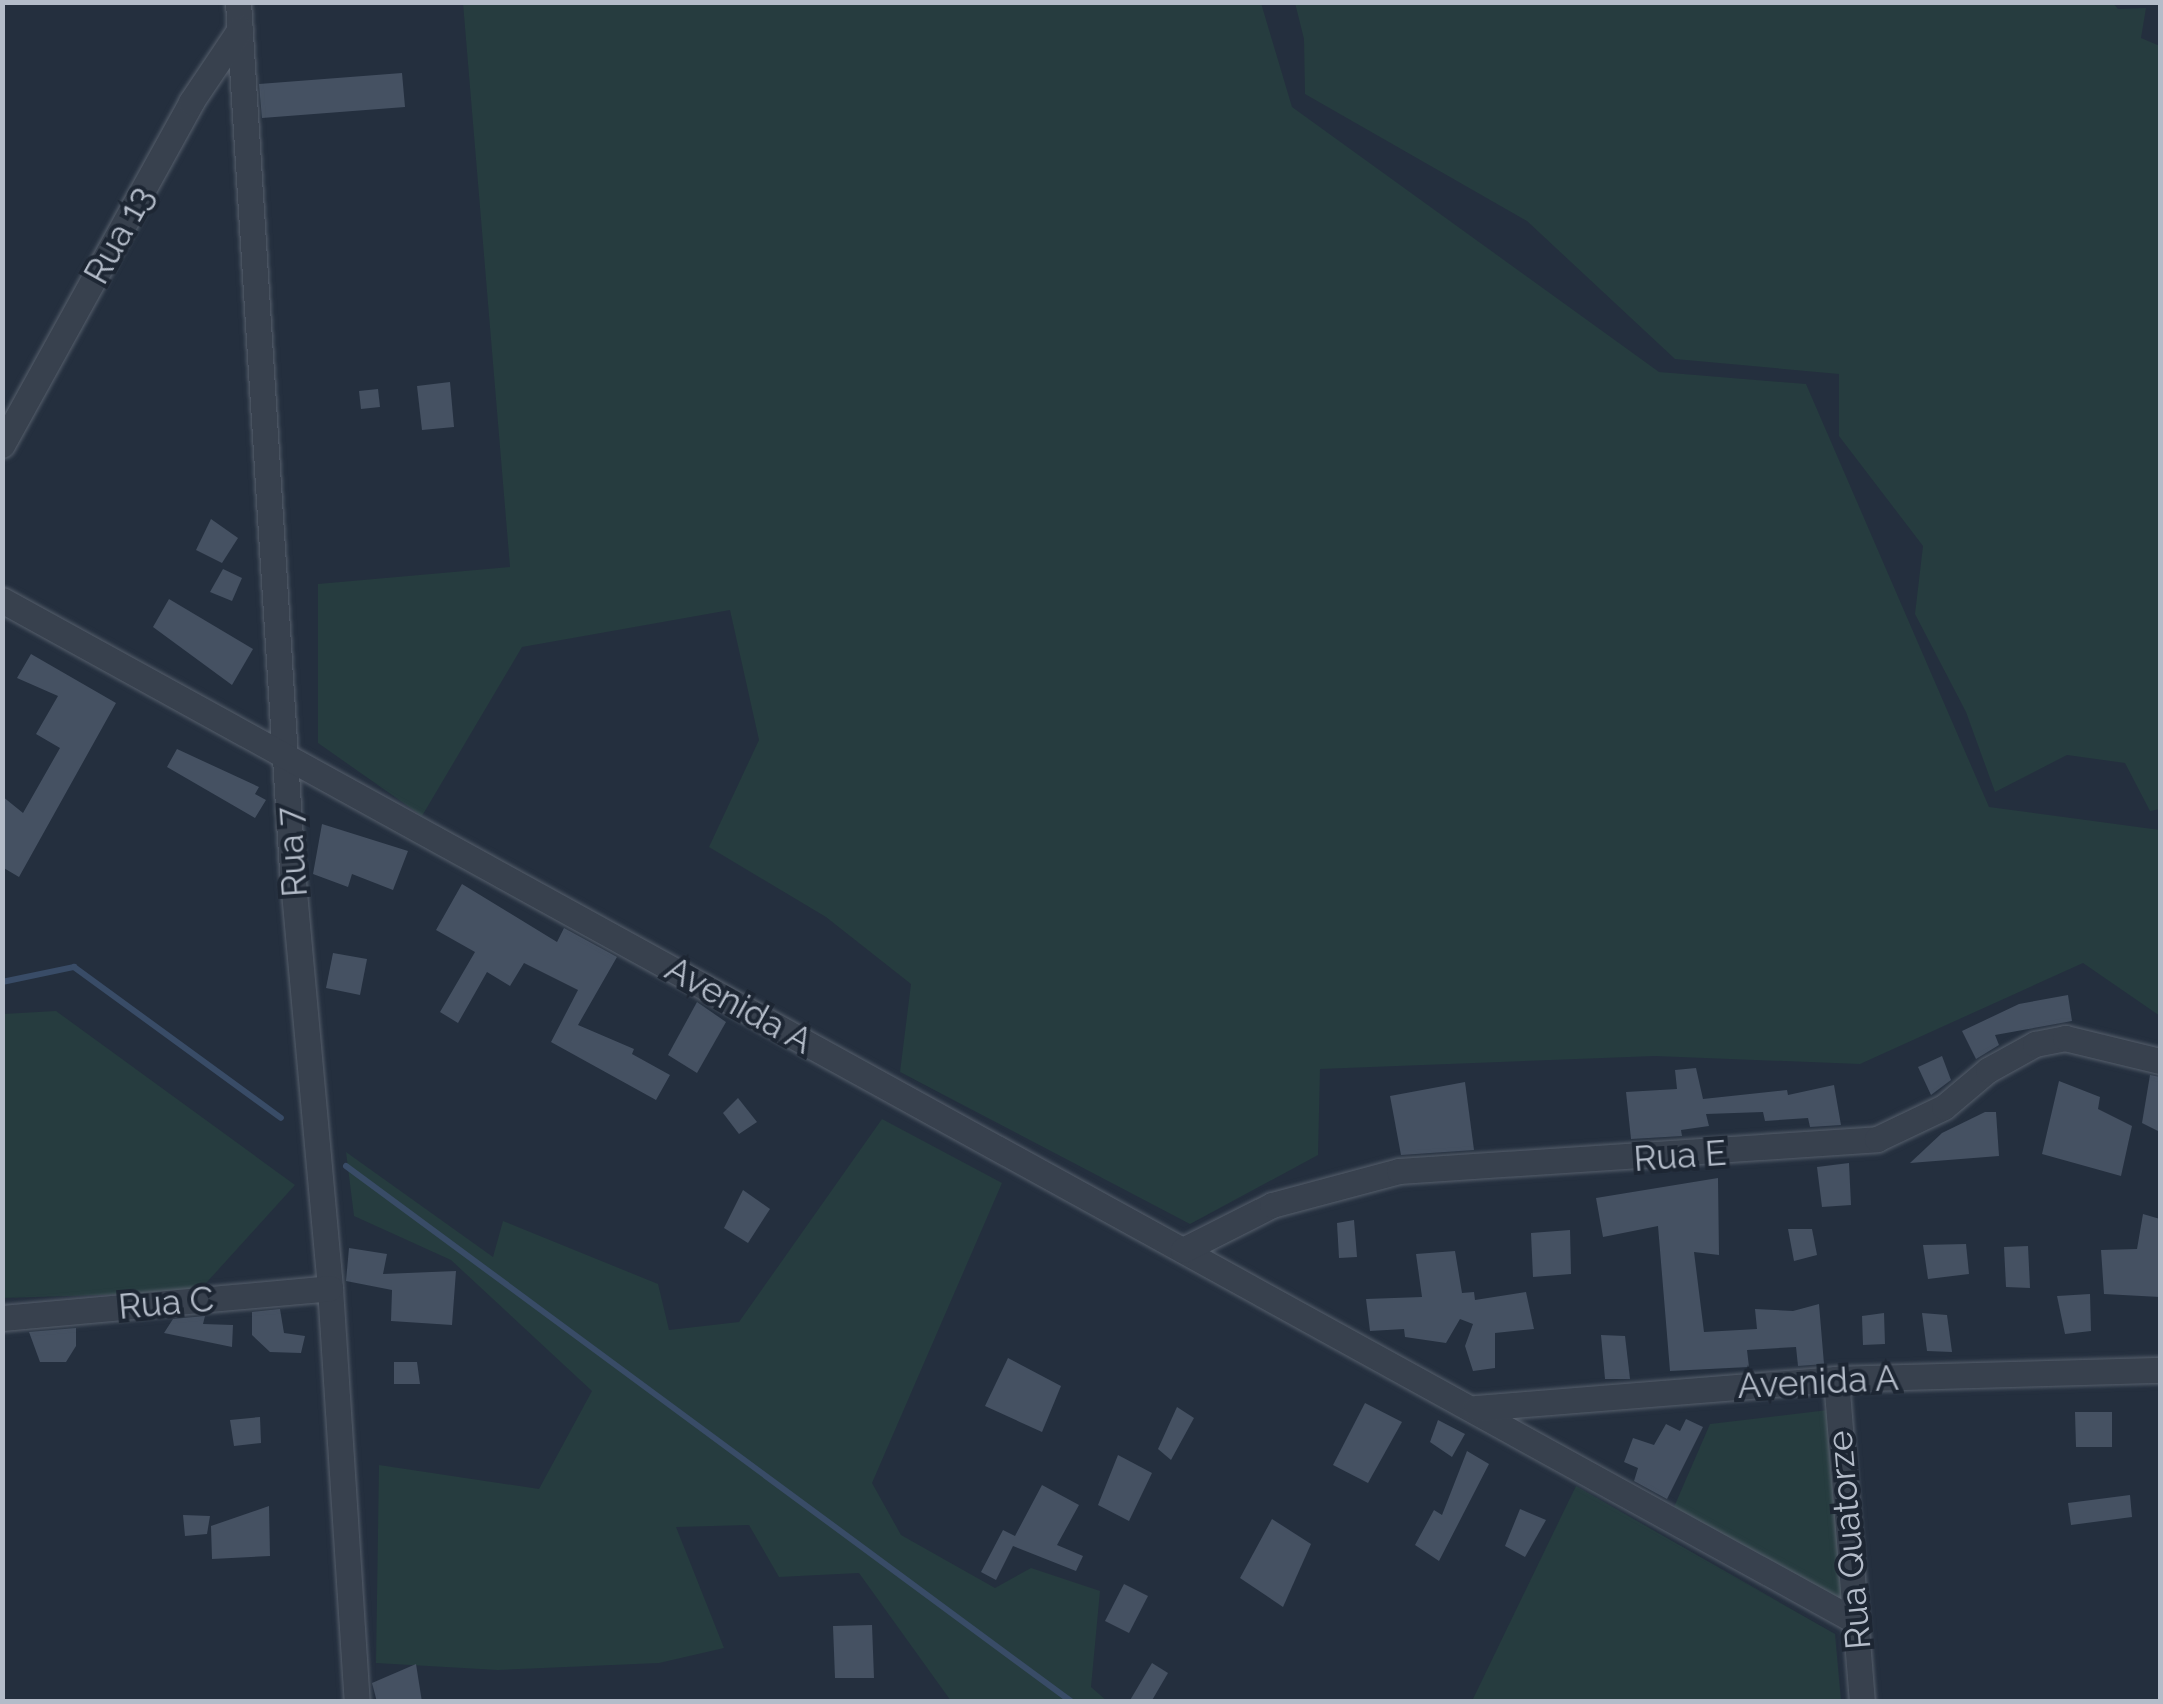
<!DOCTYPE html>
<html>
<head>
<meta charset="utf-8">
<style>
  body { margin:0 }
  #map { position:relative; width:2163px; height:1704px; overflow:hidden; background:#242f3e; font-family:Raleway,sans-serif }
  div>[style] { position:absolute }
  .green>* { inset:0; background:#263c3f }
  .stream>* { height:6px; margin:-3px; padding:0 3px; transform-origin:3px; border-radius:3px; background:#394c67 }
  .building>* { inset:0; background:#455162 }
  .roads { filter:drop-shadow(0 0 2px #565f6c) drop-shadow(0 0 2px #565f6c) }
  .minor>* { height:25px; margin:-12.5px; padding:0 12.5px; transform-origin:12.5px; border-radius:12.5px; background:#38414e }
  span { translate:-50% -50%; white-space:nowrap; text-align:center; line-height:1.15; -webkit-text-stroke:8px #1d2633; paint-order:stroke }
  .street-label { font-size:35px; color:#b4bcc9 }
  .frame { position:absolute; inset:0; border:5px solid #b4bcc9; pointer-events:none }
</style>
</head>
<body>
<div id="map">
  <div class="green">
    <div style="clip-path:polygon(463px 3px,1261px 3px,1292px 107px,1659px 372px,1806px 384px,1989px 807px,2160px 830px,2160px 1016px,2083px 963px,1860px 1064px,1655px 1056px,1320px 1069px,1318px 1155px,1190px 1224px,900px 1072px,911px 984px,826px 917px,709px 847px,759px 740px,730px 610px,522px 647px,422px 816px,318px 743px,318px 584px,510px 567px)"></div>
    <div style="clip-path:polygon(2113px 3px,2118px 9px,2146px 8px,2141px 38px,2160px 46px,2160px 809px,2150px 811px,2125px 763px,2067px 755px,1995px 792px,1966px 712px,1915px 614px,1923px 546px,1839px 436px,1839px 374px,1675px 359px,1527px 221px,1305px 94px,1304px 39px,1295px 3px)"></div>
    <div style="clip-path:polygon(56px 1011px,295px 1185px,198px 1292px,3px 1298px,3px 1014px)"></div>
    <div style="clip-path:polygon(882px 1119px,1002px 1183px,872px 1483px,901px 1535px,995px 1588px,1031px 1568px,1100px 1591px,1091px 1687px,1107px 1701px,951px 1701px,859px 1573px,779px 1577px,749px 1525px,676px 1527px,724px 1648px,659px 1663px,498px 1670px,376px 1663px,379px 1465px,539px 1489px,592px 1391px,451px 1260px,354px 1216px,346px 1152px,493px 1257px,503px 1221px,658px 1284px,669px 1330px,739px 1322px)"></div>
    <div style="clip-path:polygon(1828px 1410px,1845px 1601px,1674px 1507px,1710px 1424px)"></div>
    <div style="clip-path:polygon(1576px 1486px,1835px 1634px,1841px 1701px,1472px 1701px)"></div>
  </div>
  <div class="stream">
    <div style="left:2px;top:982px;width:74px;rotate:-11.8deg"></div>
    <div style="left:74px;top:967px;width:256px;rotate:36.1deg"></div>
    <div style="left:346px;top:1166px;width:902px;rotate:36.44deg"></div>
  </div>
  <div class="building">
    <div style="clip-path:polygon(402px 73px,405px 107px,262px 118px,259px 84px)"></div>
    <div style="clip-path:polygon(450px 382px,454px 427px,422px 430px,417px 386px)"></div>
    <div style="clip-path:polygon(378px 389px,380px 407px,361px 409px,359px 391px)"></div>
    <div style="clip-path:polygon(211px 519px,238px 538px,222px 563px,196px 550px)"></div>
    <div style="clip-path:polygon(223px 569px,242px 578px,232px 601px,210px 592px)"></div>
    <div style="clip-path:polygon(169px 599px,253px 649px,232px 685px,153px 627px)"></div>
    <div style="clip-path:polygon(31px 654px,116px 703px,19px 877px,2px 867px,2px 796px,23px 813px,60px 748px,36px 734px,58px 696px,17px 678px)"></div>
    <div style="clip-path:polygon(177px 749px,259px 787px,255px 794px,266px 800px,255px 818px,167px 767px)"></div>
    <div style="clip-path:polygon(322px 824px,408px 851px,393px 890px,352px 874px,348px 887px,313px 874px)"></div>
    <div style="clip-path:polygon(462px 884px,557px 942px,564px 928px,617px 957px,578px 1025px,634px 1049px,632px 1054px,670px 1075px,656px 1100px,551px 1042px,578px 990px,524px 963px,510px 986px,487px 972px,458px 1023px,440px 1012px,475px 952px,436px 930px)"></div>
    <div style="clip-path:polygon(333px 953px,367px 959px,360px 995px,326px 988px)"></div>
    <div style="clip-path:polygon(2068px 995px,2072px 1021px,1995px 1035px,1999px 1045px,1976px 1059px,1962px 1031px,2019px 1004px)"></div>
    <div style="clip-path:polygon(697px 1002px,726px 1022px,697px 1073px,668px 1055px)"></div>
    <div style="clip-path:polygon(1942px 1056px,1951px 1080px,1931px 1095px,1918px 1067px)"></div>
    <div style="clip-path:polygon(1696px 1068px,1703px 1099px,1787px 1090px,1788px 1095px,1834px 1085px,1841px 1125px,1810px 1127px,1808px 1118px,1765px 1121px,1763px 1112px,1706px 1114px,1709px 1126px,1681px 1130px,1682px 1136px,1631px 1139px,1626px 1092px,1677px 1089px,1675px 1070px)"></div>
    <div style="clip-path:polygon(2150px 1075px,2160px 1077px,2160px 1132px,2142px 1123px)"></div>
    <div style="clip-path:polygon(2059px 1081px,2100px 1097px,2098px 1109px,2132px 1126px,2121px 1176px,2042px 1154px)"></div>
    <div style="clip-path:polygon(1465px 1082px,1474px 1150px,1401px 1155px,1390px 1096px)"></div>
    <div style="clip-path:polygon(738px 1098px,757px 1122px,739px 1134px,723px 1113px)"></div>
    <div style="clip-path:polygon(1985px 1112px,1996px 1112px,1999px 1156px,1910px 1163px,1942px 1133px)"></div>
    <div style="clip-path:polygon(1849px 1163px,1851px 1205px,1822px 1207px,1817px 1167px)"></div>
    <div style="clip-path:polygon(1718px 1178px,1719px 1255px,1694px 1252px,1704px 1332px,1757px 1329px,1755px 1309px,1793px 1311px,1819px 1304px,1824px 1364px,1798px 1366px,1796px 1347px,1747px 1350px,1749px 1367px,1670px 1371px,1658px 1226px,1603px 1237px,1596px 1198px)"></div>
    <div style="clip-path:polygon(743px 1190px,770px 1209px,748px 1243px,724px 1228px)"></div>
    <div style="clip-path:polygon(2143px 1214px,2160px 1219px,2160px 1297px,2104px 1294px,2101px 1250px,2137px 1249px)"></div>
    <div style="clip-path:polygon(1354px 1220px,1357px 1257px,1339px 1258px,1337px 1223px)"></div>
    <div style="clip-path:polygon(1788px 1229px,1812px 1229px,1817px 1255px,1794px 1261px)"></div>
    <div style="clip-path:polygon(1570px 1230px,1571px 1274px,1533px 1277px,1531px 1233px)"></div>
    <div style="clip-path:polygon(1966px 1244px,1969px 1274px,1928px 1279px,1923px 1245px)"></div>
    <div style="clip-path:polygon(2028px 1246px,2030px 1288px,2006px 1287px,2004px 1247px)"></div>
    <div style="clip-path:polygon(349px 1248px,387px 1254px,383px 1274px,456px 1271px,452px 1325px,391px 1321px,392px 1290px,346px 1281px)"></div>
    <div style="clip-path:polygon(1455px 1251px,1462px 1293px,1474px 1292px,1475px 1300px,1526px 1292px,1534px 1329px,1495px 1333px,1495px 1368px,1473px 1371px,1465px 1346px,1473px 1324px,1460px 1319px,1446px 1343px,1405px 1337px,1404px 1329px,1370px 1331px,1366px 1299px,1422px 1297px,1416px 1254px)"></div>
    <div style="clip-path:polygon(2090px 1294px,2091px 1331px,2065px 1334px,2057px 1296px)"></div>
    <div style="clip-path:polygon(280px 1309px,284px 1333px,305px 1336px,301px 1353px,270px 1352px,252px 1335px,252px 1312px)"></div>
    <div style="clip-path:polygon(1884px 1313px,1885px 1344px,1863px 1345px,1862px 1316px)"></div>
    <div style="clip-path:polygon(1922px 1313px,1947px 1315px,1952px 1352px,1927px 1351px)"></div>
    <div style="clip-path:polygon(205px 1316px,203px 1324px,233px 1325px,232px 1347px,164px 1333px,173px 1319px)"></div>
    <div style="clip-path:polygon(76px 1328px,76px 1346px,66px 1362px,40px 1362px,29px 1332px)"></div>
    <div style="clip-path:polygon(1601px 1335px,1625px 1336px,1630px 1379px,1605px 1379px)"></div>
    <div style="clip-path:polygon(1008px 1358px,1061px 1386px,1042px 1432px,985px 1406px)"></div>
    <div style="clip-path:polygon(394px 1362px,417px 1362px,420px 1384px,394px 1384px)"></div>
    <div style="clip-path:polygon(1365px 1403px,1402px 1422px,1368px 1483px,1333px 1465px)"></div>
    <div style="clip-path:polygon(1177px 1407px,1194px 1418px,1171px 1460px,1158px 1449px)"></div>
    <div style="clip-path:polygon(2075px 1412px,2112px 1412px,2112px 1447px,2076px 1447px)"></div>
    <div style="clip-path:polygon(260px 1417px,261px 1443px,234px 1446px,230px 1420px)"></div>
    <div style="clip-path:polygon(1686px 1419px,1703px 1427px,1667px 1499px,1634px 1481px,1638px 1468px,1624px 1462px,1633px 1438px,1654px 1445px,1666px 1424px,1680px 1431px)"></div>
    <div style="clip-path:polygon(1438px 1420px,1465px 1434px,1452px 1457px,1430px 1442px)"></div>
    <div style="clip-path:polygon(1467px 1451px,1489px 1464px,1439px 1561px,1415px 1545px,1434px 1510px,1442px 1515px)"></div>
    <div style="clip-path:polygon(1118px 1455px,1152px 1473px,1129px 1521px,1098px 1505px)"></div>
    <div style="clip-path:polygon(1042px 1485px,1079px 1505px,1057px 1545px,1083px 1556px,1076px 1571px,1013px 1546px,996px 1580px,981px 1572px,1003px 1530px,1015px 1536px)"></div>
    <div style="clip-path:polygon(2130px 1495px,2132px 1517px,2071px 1525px,2068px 1503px)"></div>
    <div style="clip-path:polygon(269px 1506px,270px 1556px,212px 1559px,211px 1526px)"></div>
    <div style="clip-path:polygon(1520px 1509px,1546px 1520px,1525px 1557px,1505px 1546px)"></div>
    <div style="clip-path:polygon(183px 1515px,210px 1516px,207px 1534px,185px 1536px)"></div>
    <div style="clip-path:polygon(1272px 1519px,1311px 1544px,1283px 1607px,1240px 1578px)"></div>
    <div style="clip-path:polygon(1124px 1584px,1148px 1596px,1129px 1633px,1105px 1621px)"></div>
    <div style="clip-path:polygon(872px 1625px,874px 1678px,835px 1678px,833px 1626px)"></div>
    <div style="clip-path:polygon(1152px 1663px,1168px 1673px,1151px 1702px,1129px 1702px)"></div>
    <div style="clip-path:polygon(416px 1664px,422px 1702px,377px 1702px,372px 1683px)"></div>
  </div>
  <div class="roads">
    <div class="minor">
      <div style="left:238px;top:2px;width:870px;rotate:86.44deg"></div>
      <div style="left:292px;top:870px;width:420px;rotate:84.8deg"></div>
      <div style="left:330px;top:1288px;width:415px;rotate:86.3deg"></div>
      <div style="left:2px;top:445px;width:392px;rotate:-61.1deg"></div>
      <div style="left:191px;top:102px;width:88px;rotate:-56.1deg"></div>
      <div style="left:2px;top:600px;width:2116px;rotate:28.85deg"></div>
      <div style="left:1183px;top:1250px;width:100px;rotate:-26.8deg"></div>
      <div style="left:1272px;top:1205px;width:131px;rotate:-15deg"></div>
      <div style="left:1399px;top:1171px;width:479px;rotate:-3.8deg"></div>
      <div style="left:1877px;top:1139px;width:74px;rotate:-25.5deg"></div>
      <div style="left:1944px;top:1107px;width:57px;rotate:-40.1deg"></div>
      <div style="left:1988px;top:1070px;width:54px;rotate:-29deg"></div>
      <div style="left:2035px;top:1044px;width:31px;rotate:-11deg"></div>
      <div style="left:2065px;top:1038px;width:98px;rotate:13.6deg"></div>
      <div style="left:2px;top:1318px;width:329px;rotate:-5.2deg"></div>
      <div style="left:1836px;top:1379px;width:324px;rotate:85.4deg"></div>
      <div style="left:1476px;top:1408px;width:361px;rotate:-4.6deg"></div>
      <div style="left:1836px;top:1379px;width:324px;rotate:-1.6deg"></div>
    </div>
  </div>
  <div class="street-label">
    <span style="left:119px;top:235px;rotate:-61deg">Rua 13</span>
    <span style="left:292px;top:852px;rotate:-94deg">Rua 7</span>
    <span style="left:739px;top:1005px;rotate:29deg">Avenida A</span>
    <span style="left:1680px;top:1156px;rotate:-4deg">Rua E</span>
    <span style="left:166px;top:1303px;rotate:-5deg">Rua C</span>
    <span style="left:1818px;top:1382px;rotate:-3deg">Avenida A</span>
    <span style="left:1849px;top:1540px;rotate:-95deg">Rua Quatorze</span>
  </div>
  <div class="frame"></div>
</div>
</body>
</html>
